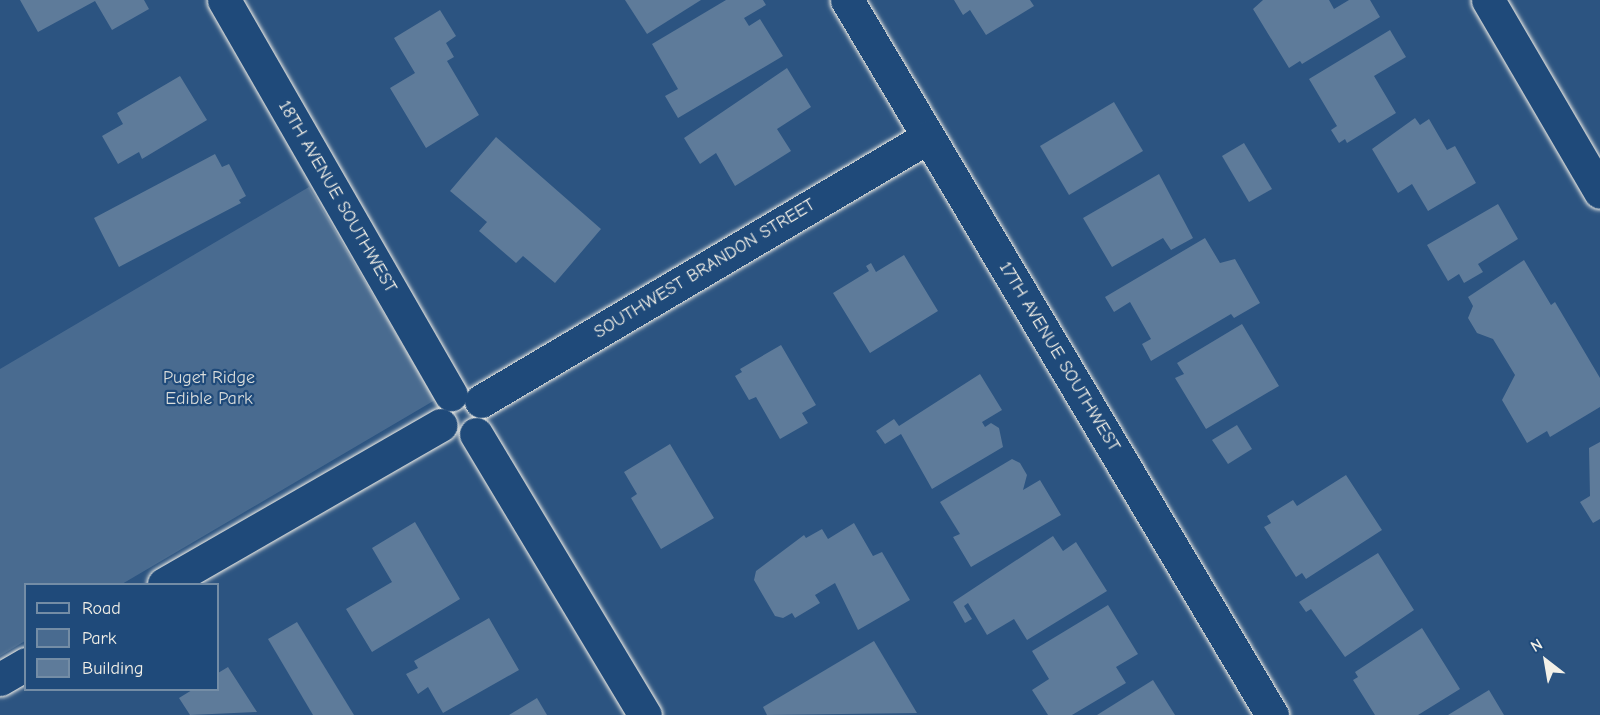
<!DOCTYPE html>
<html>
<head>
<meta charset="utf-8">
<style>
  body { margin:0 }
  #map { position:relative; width:1600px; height:715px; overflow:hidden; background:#2c5481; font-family:"Comic Neue",sans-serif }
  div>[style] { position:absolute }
  .green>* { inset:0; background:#496b90 }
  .building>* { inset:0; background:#5e7b9a }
  .roads { filter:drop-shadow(0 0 2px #f4f1e8) drop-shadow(0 0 2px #f4f1e8) }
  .street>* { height:33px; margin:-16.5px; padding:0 16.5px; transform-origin:16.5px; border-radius:16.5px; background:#1f4a7a }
  .secondary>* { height:33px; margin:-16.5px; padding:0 16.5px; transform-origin:16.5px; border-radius:16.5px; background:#1f4a7a }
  span { translate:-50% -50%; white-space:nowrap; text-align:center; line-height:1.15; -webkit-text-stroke:4.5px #1f4a7a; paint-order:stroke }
  .street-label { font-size:18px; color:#f4f1e8 }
  .park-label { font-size:18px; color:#dadddb }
  .legend { position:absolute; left:24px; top:583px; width:195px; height:108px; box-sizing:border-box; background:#1f4a7a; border:2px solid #748da6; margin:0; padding:8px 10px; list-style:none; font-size:18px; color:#f4f1e8 }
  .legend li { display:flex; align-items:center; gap:12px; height:30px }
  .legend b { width:30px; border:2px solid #748da6 }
  .north { position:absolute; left:1516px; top:631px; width:60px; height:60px; -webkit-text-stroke:4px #1f4a7a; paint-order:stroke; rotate:329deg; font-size:16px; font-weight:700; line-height:24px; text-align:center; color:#f4f1e8 }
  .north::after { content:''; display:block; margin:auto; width:21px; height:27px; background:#f4f1e8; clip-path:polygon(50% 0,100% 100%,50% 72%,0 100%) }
</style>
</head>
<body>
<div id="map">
  <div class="green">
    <div style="clip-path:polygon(309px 187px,435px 400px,122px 584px,26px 584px,25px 641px,0 656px,0 369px)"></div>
  </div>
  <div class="building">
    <div style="clip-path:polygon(20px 0,144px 0,149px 9px,112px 30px,95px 1px,38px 32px)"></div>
    <div style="clip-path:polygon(625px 0,701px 0,647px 34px)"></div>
    <div style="clip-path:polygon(726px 0,763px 0,766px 5px,744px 18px,749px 26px,760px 19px,783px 56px,678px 118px,665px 96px,678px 89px,652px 44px)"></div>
    <div style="clip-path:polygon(954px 0,1030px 0,1034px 6px,986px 35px,970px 10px,963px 15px)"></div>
    <div style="clip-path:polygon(1263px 0,1329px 0,1334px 9px,1349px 0,1370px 0,1380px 17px,1302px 64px,1300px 61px,1289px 68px,1253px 9px)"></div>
    <div style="clip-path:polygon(440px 10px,456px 36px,446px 43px,454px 57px,447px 61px,479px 115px,426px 148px,390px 88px,415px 73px,394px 38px)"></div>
    <div style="clip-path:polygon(1390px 30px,1406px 57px,1374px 76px,1396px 113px,1347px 143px,1345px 139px,1339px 143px,1331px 130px,1337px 126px,1309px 79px)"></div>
    <div style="clip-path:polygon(787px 68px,811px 107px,777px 129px,791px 151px,735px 186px,716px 153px,700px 164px,684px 138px)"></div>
    <div style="clip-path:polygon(180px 76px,207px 120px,142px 159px,139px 152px,118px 164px,102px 136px,123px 124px,117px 113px)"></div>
    <div style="clip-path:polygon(1114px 102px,1143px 151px,1069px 195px,1040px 146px)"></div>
    <div style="clip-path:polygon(1415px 118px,1420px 125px,1429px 119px,1447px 150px,1455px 146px,1476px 183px,1428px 211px,1412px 184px,1398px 193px,1372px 149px)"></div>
    <div style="clip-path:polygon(496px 137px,601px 229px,555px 283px,523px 256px,516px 263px,479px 231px,487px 222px,450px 191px)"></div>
    <div style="clip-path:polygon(1244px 143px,1272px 189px,1249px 202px,1222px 156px)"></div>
    <div style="clip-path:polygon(215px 154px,222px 167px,229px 164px,246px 196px,239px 200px,241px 203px,119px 267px,94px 218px)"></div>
    <div style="clip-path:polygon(1159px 174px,1193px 238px,1171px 250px,1163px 238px,1112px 267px,1083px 218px)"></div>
    <div style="clip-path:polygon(1498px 204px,1518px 239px,1478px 264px,1483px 272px,1464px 283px,1459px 274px,1448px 281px,1427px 245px)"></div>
    <div style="clip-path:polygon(1205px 238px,1220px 263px,1235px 259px,1260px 303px,1234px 318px,1231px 314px,1151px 361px,1142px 344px,1151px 339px,1130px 302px,1114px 312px,1105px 297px)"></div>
    <div style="clip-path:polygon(904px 255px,938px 311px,870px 353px,833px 293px,869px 271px,866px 266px,871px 263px,876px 272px)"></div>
    <div style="clip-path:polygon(1524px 260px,1551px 305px,1555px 302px,1600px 378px,1600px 407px,1550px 437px,1547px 431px,1527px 443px,1502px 400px,1515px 375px,1493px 339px,1477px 333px,1468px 318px,1473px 306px,1468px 297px)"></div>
    <div style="clip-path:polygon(1242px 324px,1279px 386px,1206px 429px,1175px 378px,1184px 374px,1177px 363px)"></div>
    <div style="clip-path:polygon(781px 345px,816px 405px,802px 413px,808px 423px,780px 439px,756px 397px,749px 400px,735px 376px,742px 372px,740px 369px)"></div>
    <div style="clip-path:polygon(980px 374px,1002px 410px,982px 422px,985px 427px,991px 423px,999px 428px,1003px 447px,932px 489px,901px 434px,885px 444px,876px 431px,894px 419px,899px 426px)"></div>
    <div style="clip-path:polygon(1237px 425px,1252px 449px,1228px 464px,1212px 440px)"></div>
    <div style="clip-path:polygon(1600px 442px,1600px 519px,1593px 523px,1580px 502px,1590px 496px,1589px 448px)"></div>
    <div style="clip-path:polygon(670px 444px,714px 518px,661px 549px,631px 498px,637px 494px,624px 472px)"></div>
    <div style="clip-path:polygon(1012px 459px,1020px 463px,1027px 475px,1023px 490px,1040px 480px,1061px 515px,971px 567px,953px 537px,960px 534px,940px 502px)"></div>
    <div style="clip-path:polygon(1346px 475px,1382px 530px,1306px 579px,1302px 573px,1296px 577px,1264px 527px,1271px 523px,1267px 516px,1293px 500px,1297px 506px)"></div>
    <div style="clip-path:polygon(415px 522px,460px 599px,372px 652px,346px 609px,392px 582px,372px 548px)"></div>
    <div style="clip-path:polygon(854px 523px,873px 556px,882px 552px,910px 600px,858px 630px,835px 583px,815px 595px,820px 603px,795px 618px,792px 613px,783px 618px,775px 616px,754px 580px,756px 571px,804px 535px,806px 538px,822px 529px,828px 539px)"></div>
    <div style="clip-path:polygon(1053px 536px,1063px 551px,1076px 542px,1107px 591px,1027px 640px,1014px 619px,987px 635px,968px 603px,964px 606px,972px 619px,965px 623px,953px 602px)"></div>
    <div style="clip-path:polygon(1378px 553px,1414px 610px,1345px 657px,1311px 609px,1306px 612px,1299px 602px)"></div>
    <div style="clip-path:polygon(1108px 605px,1138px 654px,1116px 667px,1126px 683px,1072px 715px,1048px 715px,1032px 690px,1049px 679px,1032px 651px)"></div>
    <div style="clip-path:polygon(489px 618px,519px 670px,443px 713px,428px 687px,418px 694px,406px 674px,418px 668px,414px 661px)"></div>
    <div style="clip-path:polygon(297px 622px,354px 715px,313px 715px,268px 639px)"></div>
    <div style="clip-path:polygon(1422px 628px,1460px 689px,1418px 715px,1375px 715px,1353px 680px,1358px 677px,1355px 672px)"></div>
    <div style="clip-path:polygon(874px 641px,917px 713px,767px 715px,763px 707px)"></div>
    <div style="clip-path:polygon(228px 667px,257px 712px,190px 715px,179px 698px,192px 690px,218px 690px,218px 673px)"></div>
    <div style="clip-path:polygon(1153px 680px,1175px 715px,1097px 715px)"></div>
    <div style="clip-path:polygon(1489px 690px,1504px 715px,1448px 715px)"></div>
    <div style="clip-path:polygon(537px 698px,547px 715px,509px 715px)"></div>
  </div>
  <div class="roads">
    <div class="street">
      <div style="left:224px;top:0;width:455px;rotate:60.1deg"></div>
      <div style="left:847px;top:0;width:832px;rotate:59.27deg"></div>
      <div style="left:481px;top:401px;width:519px;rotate:-30.57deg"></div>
      <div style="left:476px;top:434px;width:328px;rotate:59deg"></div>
      <div style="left:164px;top:584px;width:319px;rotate:-29.9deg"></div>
      <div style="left:0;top:679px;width:30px;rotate:-30deg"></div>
    </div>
    <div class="secondary">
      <div style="left:1488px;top:0;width:222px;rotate:59.7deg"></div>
    </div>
  </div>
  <div class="street-label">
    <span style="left:337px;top:197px;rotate:60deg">18TH AVENUE SOUTHWEST</span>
    <span style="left:705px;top:269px;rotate:-31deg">SOUTHWEST BRANDON STREET</span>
    <span style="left:1059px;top:357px;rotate:59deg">17TH AVENUE SOUTHWEST</span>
  </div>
  <div class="park-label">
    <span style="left:209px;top:389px">Puget Ridge<br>Edible Park</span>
  </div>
  <ul class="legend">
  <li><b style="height:8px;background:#1f4a7a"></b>Road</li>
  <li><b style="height:16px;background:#496b90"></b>Park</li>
  <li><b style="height:16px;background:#5e7b9a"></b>Building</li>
  </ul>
  <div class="north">N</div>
</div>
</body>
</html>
